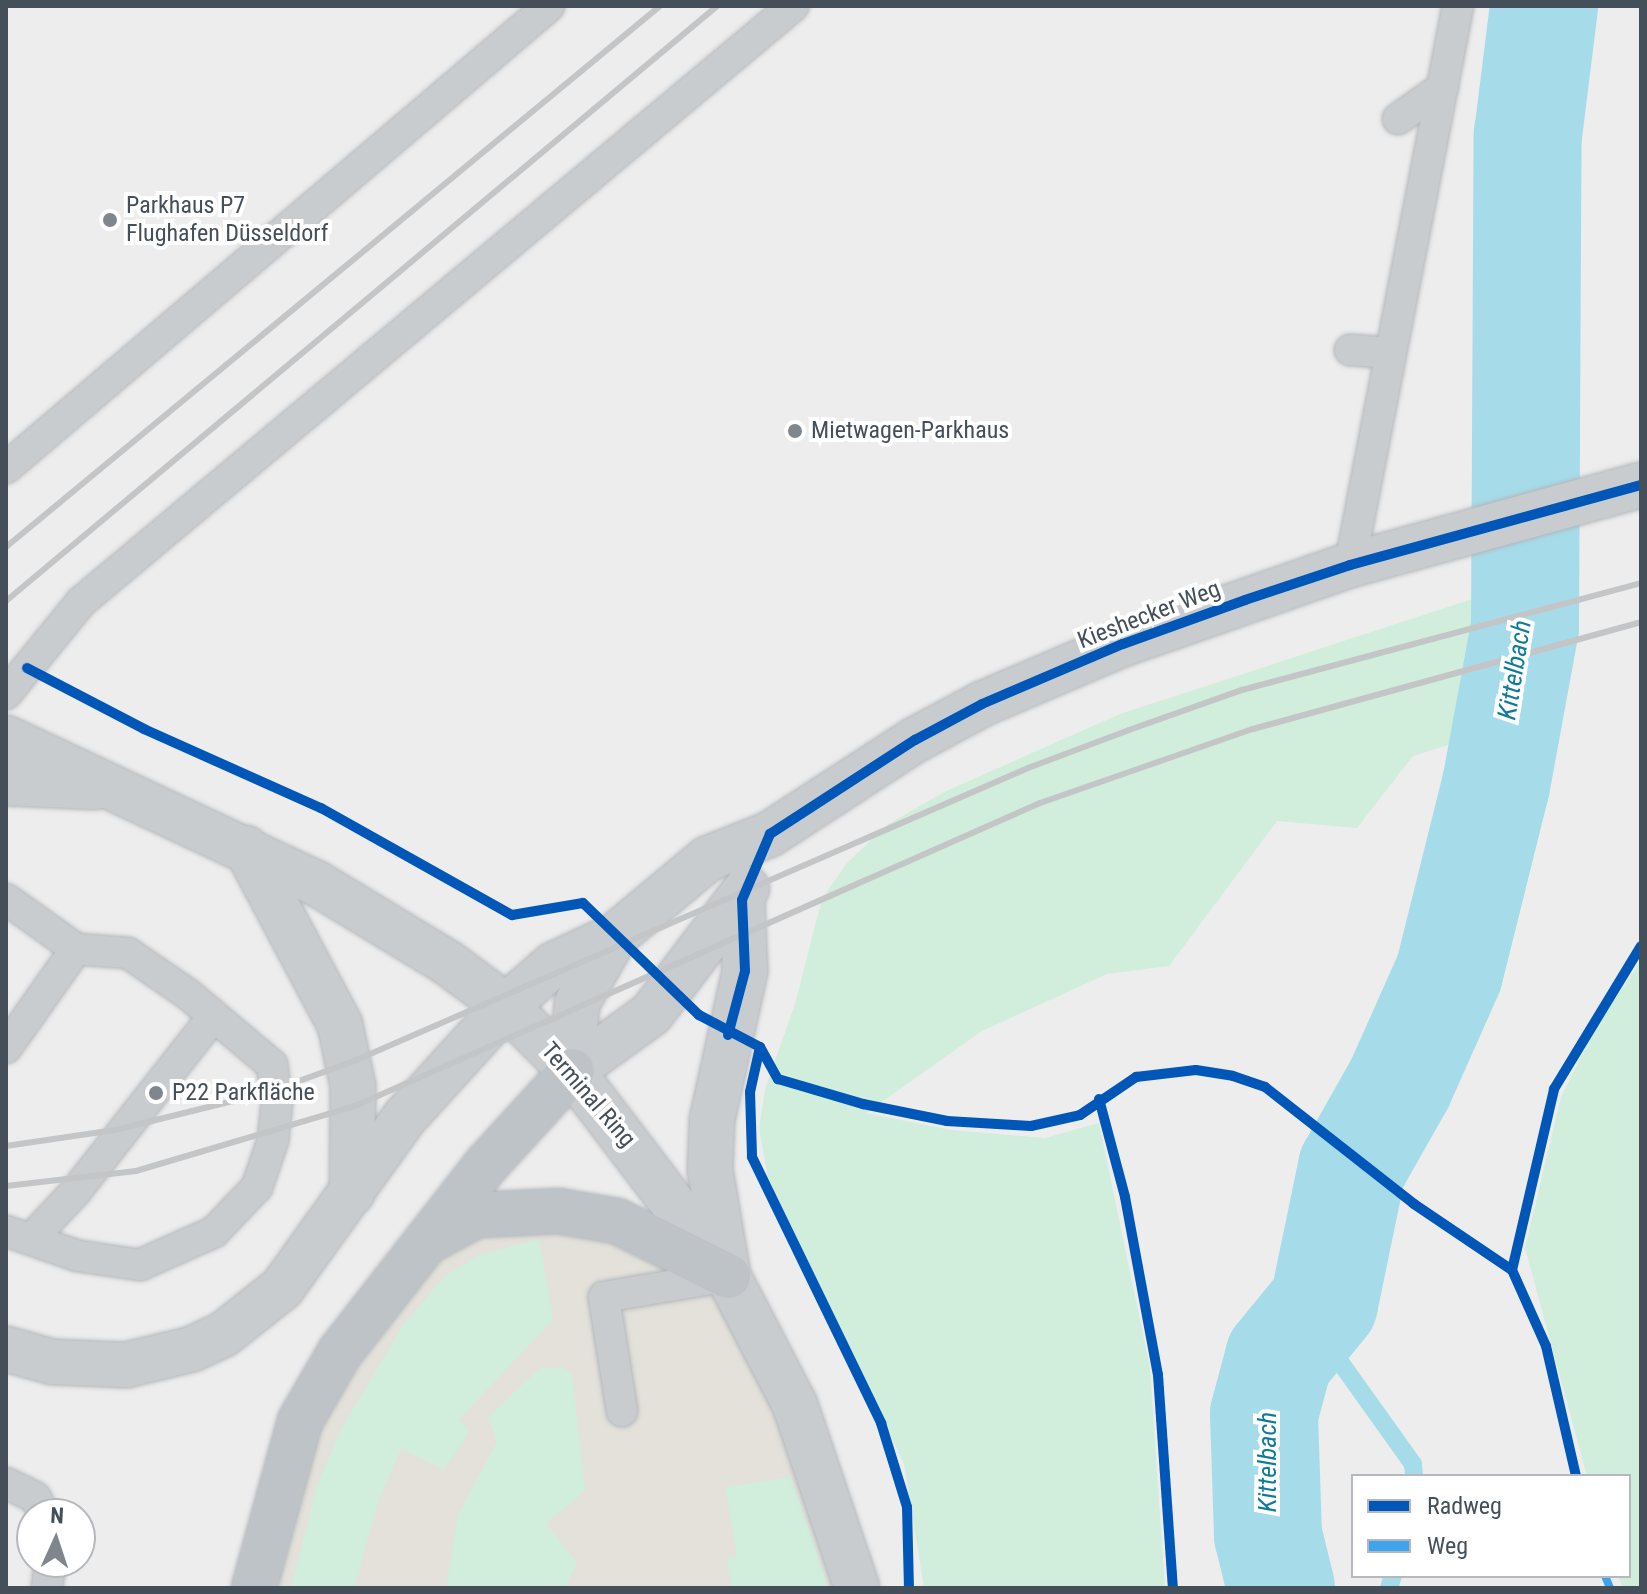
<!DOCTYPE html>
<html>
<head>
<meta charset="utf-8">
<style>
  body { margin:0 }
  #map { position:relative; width:1647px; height:1594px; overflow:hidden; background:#eeeded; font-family:"Roboto Condensed",sans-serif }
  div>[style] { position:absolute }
  .commercial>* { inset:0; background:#e3e1da }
  .green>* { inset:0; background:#d1eddc }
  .stream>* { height:18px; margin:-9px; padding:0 9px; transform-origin:9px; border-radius:9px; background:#a6dcea }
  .river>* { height:108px; margin:-54px; padding:0 54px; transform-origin:54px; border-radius:54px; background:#a6dcea }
  .roads { filter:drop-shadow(0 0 2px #b2b7bc) drop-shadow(0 0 2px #b2b7bc) }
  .service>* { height:30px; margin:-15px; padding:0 15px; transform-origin:15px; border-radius:15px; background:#c9ccce }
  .minor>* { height:44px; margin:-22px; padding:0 22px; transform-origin:22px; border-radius:22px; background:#c9ccce }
  .tertiary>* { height:44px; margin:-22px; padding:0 22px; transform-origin:22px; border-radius:22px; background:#c9ccce }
  .trunk>* { height:44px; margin:-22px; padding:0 22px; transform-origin:22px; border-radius:22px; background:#bec3c8 }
  .rail>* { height:6px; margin:-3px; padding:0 3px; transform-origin:3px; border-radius:3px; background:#c3c5c7 }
  .quiet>* { height:8px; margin-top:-4px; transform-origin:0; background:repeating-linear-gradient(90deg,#3fa4ed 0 16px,transparent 0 24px) }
  .cycleway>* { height:10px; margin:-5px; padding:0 5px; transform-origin:5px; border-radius:5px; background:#0057b8 }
  .dots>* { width:22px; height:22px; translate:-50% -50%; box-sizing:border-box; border:4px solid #fff; border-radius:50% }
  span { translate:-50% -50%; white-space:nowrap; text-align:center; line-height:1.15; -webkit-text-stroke:8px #fff; paint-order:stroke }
  .poi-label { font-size:24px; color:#454f59 }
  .left { translate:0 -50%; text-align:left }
  .street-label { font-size:24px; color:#454f59 }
  .water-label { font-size:26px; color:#0e7b9b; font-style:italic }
  .frame { position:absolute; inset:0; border:8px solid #454f59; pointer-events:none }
  .legend { position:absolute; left:1351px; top:1474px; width:280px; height:104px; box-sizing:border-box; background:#fff; border:2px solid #b5b9bd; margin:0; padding:10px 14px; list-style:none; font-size:24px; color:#454f59 }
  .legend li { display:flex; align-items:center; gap:16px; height:40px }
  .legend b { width:40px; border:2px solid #b5b9bd }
  .north { position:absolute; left:16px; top:1498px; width:80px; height:80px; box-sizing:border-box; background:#fff; border:2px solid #b5b9bd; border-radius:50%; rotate:3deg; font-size:22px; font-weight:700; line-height:32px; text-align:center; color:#454f59 }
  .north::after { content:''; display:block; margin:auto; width:28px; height:36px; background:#80868d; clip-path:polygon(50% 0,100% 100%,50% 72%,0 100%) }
</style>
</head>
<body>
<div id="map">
  <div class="commercial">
    <div style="clip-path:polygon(571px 1219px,714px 1292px,779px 1417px,843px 1588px,271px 1588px,309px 1448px,344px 1377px,426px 1259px,506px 1221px)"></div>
  </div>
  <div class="green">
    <div style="clip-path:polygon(1503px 589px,1483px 734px,1413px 756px,1357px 828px,1277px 821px,1169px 966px,1107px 974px,982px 1031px,866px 1113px,951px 1130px,1045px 1138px,1099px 1123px,1150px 1368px,1165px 1588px,924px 1588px,904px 1464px,768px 1177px,759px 1129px,765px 1089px,795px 1004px,822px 899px,847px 863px,887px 825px,944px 792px,1120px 714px)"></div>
    <div style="clip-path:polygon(1641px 961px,1641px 1588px,1623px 1588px,1618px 1576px,1629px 1576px,1629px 1476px,1587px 1476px,1525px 1248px,1561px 1097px,1596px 1027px)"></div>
    <div style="clip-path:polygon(539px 1239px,553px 1320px,458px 1420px,470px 1431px,444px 1470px,401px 1449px,379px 1499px,354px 1588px,291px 1588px,317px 1486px,340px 1431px,403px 1325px,446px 1275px,479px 1255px)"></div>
    <div style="clip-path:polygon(562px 1367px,572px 1373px,585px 1491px,546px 1523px,577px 1563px,567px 1585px,446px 1588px,458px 1515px,497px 1441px,488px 1417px,540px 1368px)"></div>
    <div style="clip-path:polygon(791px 1477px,829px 1588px,732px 1588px,727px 1559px,737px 1556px,725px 1487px)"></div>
  </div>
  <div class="stream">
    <div style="left:1324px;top:1303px;width:58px;rotate:76deg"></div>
    <div style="left:1338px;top:1359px;width:129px;rotate:54.5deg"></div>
    <div style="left:1413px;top:1464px;width:12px;rotate:85deg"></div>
    <div style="left:1389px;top:1588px;width:13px;rotate:-72deg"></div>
  </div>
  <div class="river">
    <div style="left:1281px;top:1588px;width:55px;rotate:-103.8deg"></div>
    <div style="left:1268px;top:1535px;width:121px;rotate:-91.9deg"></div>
    <div style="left:1264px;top:1414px;width:58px;rotate:-75deg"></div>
    <div style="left:1279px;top:1358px;width:71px;rotate:-50.7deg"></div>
    <div style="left:1324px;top:1303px;width:138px;rotate:-78.3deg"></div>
    <div style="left:1352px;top:1168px;width:98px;rotate:-60.5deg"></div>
    <div style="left:1400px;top:1083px;width:120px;rotate:-66deg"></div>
    <div style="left:1449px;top:973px;width:194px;rotate:-76deg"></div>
    <div style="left:1496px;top:785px;width:161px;rotate:-79.6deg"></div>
    <div style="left:1525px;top:627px;width:492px;rotate:-89.7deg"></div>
    <div style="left:1528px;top:135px;width:130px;rotate:-82.9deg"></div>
  </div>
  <div class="roads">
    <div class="service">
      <div style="left:1398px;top:119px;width:55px;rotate:-35.4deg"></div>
      <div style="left:1350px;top:350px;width:39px;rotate:4deg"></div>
      <div style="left:6px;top:468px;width:713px;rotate:-40.39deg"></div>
      <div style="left:1350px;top:565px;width:569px;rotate:-79.07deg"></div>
      <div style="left:6px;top:694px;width:119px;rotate:-50.8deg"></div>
      <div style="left:81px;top:602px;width:929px;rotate:-39.93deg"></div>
      <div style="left:6px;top:899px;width:86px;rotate:35.5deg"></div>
      <div style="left:76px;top:949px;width:52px;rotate:4.4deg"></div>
      <div style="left:128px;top:953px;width:74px;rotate:34.5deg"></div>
      <div style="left:189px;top:995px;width:109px;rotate:40.1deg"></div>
      <div style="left:272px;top:1065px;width:37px;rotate:82deg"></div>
      <div style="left:277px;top:1102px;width:38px;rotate:96deg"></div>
      <div style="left:273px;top:1140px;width:50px;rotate:108.8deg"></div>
      <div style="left:257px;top:1187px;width:62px;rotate:133.7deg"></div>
      <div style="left:214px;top:1232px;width:81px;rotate:156deg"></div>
      <div style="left:140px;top:1265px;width:63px;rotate:-171.7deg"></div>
      <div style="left:78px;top:1256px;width:76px;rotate:-160.9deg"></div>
      <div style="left:6px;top:1048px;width:121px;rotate:-54.7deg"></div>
      <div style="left:31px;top:1239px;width:66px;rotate:-46.8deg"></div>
      <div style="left:76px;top:1191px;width:220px;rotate:-51.8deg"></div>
      <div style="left:622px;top:1411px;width:115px;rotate:-99deg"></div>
      <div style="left:604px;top:1297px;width:126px;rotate:-9.6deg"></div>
      <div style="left:6px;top:1483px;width:32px;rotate:26deg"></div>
      <div style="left:35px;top:1497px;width:19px;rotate:62deg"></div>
      <div style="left:47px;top:1588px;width:26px;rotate:-83deg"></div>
    </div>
    <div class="minor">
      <div style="left:6px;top:738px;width:342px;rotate:25.1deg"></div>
      <div style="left:316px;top:883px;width:154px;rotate:31.2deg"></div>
      <div style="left:448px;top:963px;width:72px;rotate:36.6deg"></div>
      <div style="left:506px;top:1006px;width:93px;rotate:44.6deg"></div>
      <div style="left:6px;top:783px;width:89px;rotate:2.6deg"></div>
      <div style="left:246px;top:848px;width:200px;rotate:62deg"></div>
      <div style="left:340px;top:1025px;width:62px;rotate:78deg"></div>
      <div style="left:353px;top:1086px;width:107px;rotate:90.5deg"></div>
      <div style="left:6px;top:1349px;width:49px;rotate:15.5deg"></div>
      <div style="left:53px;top:1362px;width:73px;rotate:2.4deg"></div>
      <div style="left:126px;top:1365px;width:68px;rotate:-13.6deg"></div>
      <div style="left:192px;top:1349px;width:35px;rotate:-25deg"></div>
      <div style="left:224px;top:1334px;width:74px;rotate:-38.4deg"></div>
      <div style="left:282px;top:1288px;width:211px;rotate:-54.3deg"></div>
      <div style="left:405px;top:1117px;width:150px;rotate:-47.7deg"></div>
    </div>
    <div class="tertiary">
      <div style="left:506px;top:1006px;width:62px;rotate:-41.1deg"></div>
      <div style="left:553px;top:965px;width:68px;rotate:-25.1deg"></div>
      <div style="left:615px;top:936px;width:120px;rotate:-39.9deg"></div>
      <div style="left:707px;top:859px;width:68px;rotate:-21.6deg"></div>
      <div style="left:770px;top:834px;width:173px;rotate:-33deg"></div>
      <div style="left:915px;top:740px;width:76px;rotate:-28.2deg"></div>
      <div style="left:982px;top:704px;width:153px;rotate:-23.1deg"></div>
      <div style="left:1123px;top:644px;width:240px;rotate:-19.2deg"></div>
      <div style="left:1350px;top:565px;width:302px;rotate:-15.4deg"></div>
      <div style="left:572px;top:1071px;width:258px;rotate:52.7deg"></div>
      <div style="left:728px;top:1276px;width:145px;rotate:62.6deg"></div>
      <div style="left:795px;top:1405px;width:193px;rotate:71.3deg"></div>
      <div style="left:572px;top:1071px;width:97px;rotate:-35.8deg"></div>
      <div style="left:651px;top:1014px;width:158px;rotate:-52.7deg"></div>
      <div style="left:572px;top:1071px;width:68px;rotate:-85.8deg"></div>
      <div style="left:577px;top:1003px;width:77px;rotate:-60.4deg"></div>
      <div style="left:727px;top:1269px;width:100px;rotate:-99.7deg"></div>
      <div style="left:710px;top:1170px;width:50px;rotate:-87.7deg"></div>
      <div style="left:712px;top:1120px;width:153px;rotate:-77.5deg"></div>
      <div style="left:745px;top:971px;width:71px;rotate:-92.4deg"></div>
    </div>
    <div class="trunk">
      <div style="left:434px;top:1238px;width:48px;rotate:-28.7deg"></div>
      <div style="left:476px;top:1215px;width:82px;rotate:-2.8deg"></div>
      <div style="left:558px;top:1211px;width:60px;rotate:9.6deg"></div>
      <div style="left:617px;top:1221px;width:124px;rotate:26.4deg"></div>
      <div style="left:254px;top:1588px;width:173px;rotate:-74.6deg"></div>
      <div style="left:300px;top:1421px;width:80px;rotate:-59.9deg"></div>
      <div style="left:340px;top:1352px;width:239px;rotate:-52deg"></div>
      <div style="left:487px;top:1164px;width:126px;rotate:-47.6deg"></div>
    </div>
  </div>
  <div class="rail">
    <div style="left:6px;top:547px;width:849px;rotate:-39.6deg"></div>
    <div style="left:6px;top:601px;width:927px;rotate:-39.92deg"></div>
    <div style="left:6px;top:1146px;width:110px;rotate:-8.4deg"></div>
    <div style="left:115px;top:1130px;width:155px;rotate:-13.8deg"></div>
    <div style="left:266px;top:1093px;width:94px;rotate:-20deg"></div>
    <div style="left:354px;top:1061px;width:735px;rotate:-23.5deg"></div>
    <div style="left:1028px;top:768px;width:108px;rotate:-20.6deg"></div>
    <div style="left:1129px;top:730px;width:120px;rotate:-19.5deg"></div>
    <div style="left:1242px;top:690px;width:413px;rotate:-15deg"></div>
    <div style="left:6px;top:1186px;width:131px;rotate:-6.6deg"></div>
    <div style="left:136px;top:1171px;width:228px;rotate:-16.5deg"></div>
    <div style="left:355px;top:1106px;width:749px;rotate:-23.86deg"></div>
    <div style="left:1040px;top:803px;width:225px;rotate:-19.2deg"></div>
    <div style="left:1253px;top:729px;width:402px;rotate:-15.4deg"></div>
  </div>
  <div class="quiet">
    <div style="left:1605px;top:1576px;width:13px;rotate:67deg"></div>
  </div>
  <div class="cycleway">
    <div style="left:27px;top:668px;width:132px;rotate:27.5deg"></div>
    <div style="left:144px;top:729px;width:194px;rotate:24.1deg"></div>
    <div style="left:321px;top:808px;width:219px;rotate:29.3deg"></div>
    <div style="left:512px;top:915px;width:72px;rotate:-9.6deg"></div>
    <div style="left:583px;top:903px;width:161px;rotate:44deg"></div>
    <div style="left:699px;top:1015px;width:69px;rotate:27.7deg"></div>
    <div style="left:760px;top:1047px;width:37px;rotate:61deg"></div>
    <div style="left:778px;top:1079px;width:89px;rotate:16.4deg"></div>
    <div style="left:863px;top:1104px;width:86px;rotate:11.4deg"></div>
    <div style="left:947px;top:1121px;width:84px;rotate:3.4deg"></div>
    <div style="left:1031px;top:1126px;width:50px;rotate:-12.7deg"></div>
    <div style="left:1080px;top:1115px;width:68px;rotate:-34.2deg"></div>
    <div style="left:1136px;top:1077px;width:60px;rotate:-6.7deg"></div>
    <div style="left:1196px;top:1070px;width:37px;rotate:9deg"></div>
    <div style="left:1233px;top:1076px;width:34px;rotate:19deg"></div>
    <div style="left:1265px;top:1087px;width:189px;rotate:38.1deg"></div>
    <div style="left:1414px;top:1204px;width:118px;rotate:34deg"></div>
    <div style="left:728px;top:1035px;width:66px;rotate:-75.1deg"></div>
    <div style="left:745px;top:971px;width:71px;rotate:-92.4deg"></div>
    <div style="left:742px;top:900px;width:72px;rotate:-67deg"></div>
    <div style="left:770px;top:834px;width:173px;rotate:-33deg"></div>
    <div style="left:915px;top:740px;width:76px;rotate:-28.2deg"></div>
    <div style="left:982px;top:704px;width:153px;rotate:-23.1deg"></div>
    <div style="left:1123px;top:644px;width:130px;rotate:-19.8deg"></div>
    <div style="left:1245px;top:600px;width:111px;rotate:-18.4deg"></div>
    <div style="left:1350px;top:565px;width:302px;rotate:-15.4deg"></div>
    <div style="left:760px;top:1047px;width:46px;rotate:102.5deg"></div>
    <div style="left:750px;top:1092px;width:65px;rotate:88.2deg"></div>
    <div style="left:752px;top:1157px;width:296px;rotate:64.1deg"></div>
    <div style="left:881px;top:1423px;width:88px;rotate:72.8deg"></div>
    <div style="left:907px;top:1507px;width:81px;rotate:88.6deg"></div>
    <div style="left:1099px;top:1099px;width:101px;rotate:75.1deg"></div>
    <div style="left:1125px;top:1197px;width:181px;rotate:79.5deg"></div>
    <div style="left:1158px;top:1375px;width:214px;rotate:86deg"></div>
    <div style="left:1576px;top:1476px;width:133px;rotate:-103deg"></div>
    <div style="left:1546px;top:1346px;width:83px;rotate:-114.1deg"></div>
    <div style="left:1512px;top:1270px;width:186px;rotate:-76.9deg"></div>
    <div style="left:1554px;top:1089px;width:167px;rotate:-58.7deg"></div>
  </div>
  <div class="dots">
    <div style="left:110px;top:220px;background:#80868d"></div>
    <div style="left:795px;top:431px;background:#80868d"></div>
    <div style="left:156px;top:1093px;background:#80868d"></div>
  </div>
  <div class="poi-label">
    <span class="left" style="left:126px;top:220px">Parkhaus P7<br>Flughafen Düsseldorf</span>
    <span class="left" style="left:811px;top:431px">Mietwagen-Parkhaus</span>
    <span class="left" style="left:172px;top:1093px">P22 Parkfläche</span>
  </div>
  <div class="street-label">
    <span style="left:1149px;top:615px;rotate:-21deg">Kieshecker Weg</span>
    <span style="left:588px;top:1095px;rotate:49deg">Terminal Ring</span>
  </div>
  <div class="water-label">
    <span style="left:1515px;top:670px;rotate:-81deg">Kittelbach</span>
    <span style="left:1268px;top:1462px;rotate:-90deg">Kittelbach</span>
  </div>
  <div class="frame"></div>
  <ul class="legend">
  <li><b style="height:10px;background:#0057b8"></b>Radweg</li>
  <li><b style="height:10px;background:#3fa4ed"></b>Weg</li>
  </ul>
  <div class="north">N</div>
</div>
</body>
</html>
